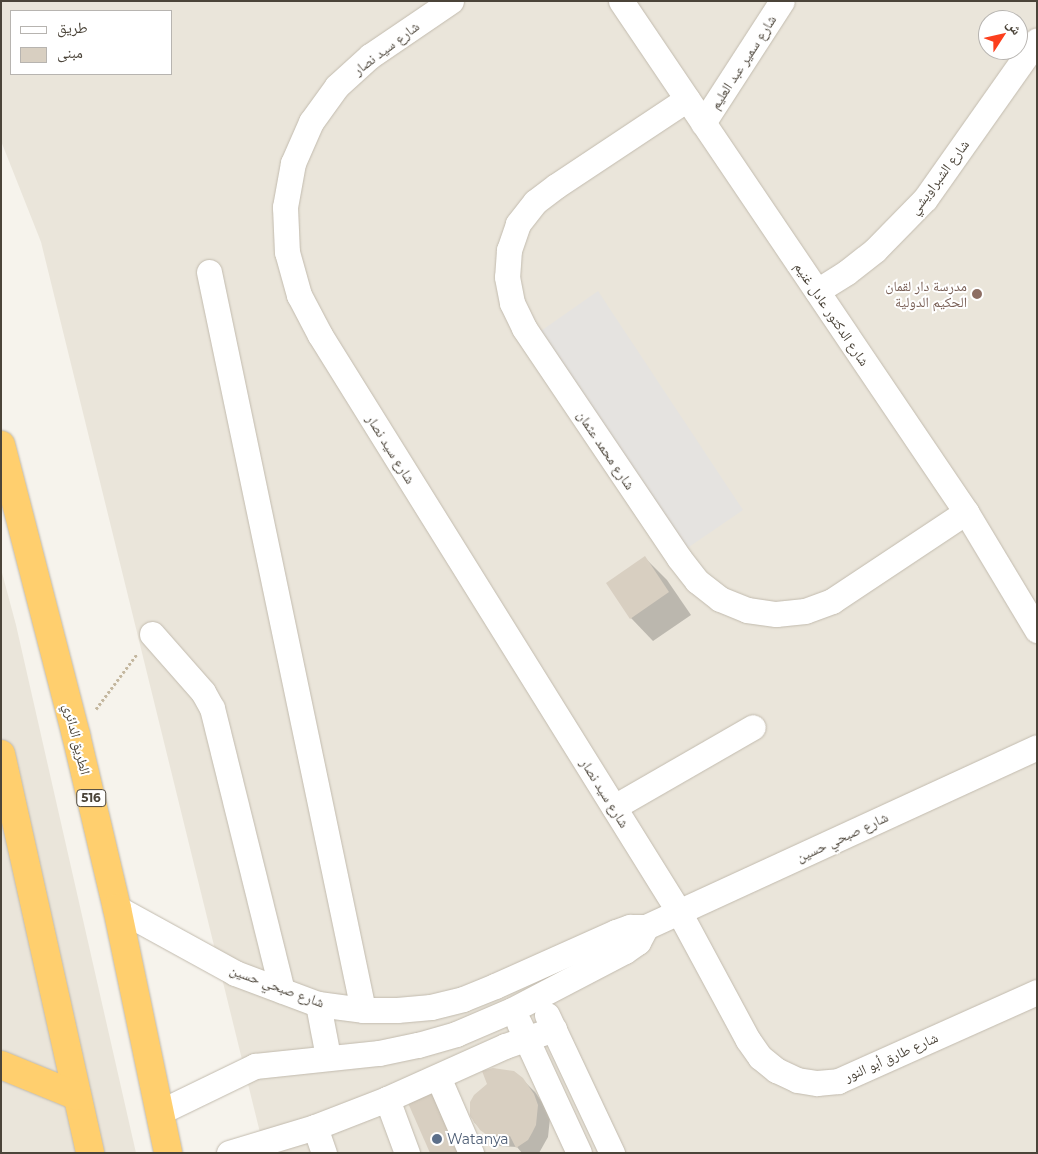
<!DOCTYPE html>
<html>
<head>
<meta charset="utf-8">
<style>
  body { margin:0 }
  #map { position:relative; width:1038px; height:1154px; overflow:hidden; background:#f6f3ec; font-family:Montserrat,"Noto Naskh Arabic",sans-serif }
  div>[style] { position:absolute }
  .residential>* { inset:0; background:#eae5da }
  .parking>* { inset:0; background:#e5e3e0 }
  .shadow>* { inset:0; background:#0003 }
  .building>* { inset:0; background:#d8cfc1 }
  .path>* { height:3px; margin-top:-1.5px; transform-origin:0; background:repeating-linear-gradient(90deg,#c4b79f 0 2.5px,transparent 0 5px) }
  .roads { filter:drop-shadow(0 0 1px #c2bbae) drop-shadow(0 0 1px #c2bbae) }
  .minor>* { height:25px; margin:-12.5px; padding:0 12.5px; transform-origin:12.5px; border-radius:12.5px; background:#fff }
  .highway>* { height:28px; margin:-14px; padding:0 14px; transform-origin:14px; border-radius:14px; background:#ffcf6e }
  .dots>* { width:14px; height:14px; translate:-50% -50%; box-sizing:border-box; border:2px solid #fff; border-radius:50% }
  span { translate:-50% -50%; white-space:nowrap; text-align:center; line-height:1.15; -webkit-text-stroke:4px #fff; paint-order:stroke }
  .shield-label span { padding:1px 4px; background:#fff; border:1px solid; border-radius:4px; -webkit-text-stroke-width:0 }
  .shield-label { font-size:12px; color:#4b4439; font-weight:700 }
  .street-label { font-size:14px; color:#4b4439 }
  .education-label { font-size:14px; color:#785e54 }
  .right { translate:-100% -50%; text-align:right }
  .service-label { font-size:14px; color:#4e5e75 }
  .left { translate:0 -50%; text-align:left }
  .frame { position:absolute; inset:0; border:2px solid #4b4439; pointer-events:none }
  .legend { position:absolute; left:10px; top:10px; width:162px; height:65px; box-sizing:border-box; background:#fff; border:1px solid #b7b4b0; margin:0; padding:6px 9px; list-style:none; font-size:15px; color:#4b4439 }
  .legend li { display:flex; align-items:center; gap:10px; height:25px }
  .legend b { width:25px; border:1px solid #b7b4b0 }
  .north { position:absolute; left:978px; top:10px; width:50px; height:50px; box-sizing:border-box; background:#fff; border:1px solid #b7b4b0; border-radius:50%; rotate:55deg; font-size:14px; font-weight:700; line-height:20px; text-align:center; color:#4b4439 }
  .north::after { content:''; display:block; margin:auto; width:18px; height:22px; background:#fc3f1d; clip-path:polygon(50% 0,100% 100%,50% 72%,0 100%) }
</style>
</head>
<body>
<div id="map">
  <div class="residential">
    <div style="clip-path:polygon(evenodd,1px 1px,1037px 1px,1037px 1153px,265px 1153px,41px 242px,1px 141px,1px 1px,11px 11px,171px 11px,171px 74px,11px 74px,11px 11px,1px 1px,988px 20px,1018px 20px,1018px 50px,988px 50px,988px 20px)"></div>
    <div style="clip-path:polygon(1px 569px,16px 625px,136px 1153px,1px 1153px)"></div>
  </div>
  <div class="parking">
    <div style="clip-path:polygon(598px 291px,743px 510px,683px 551px,538px 333px)"></div>
  </div>
  <div class="shadow">
    <div style="clip-path:polygon(645px 558px,667px 580px,691px 615px,653px 641px,631px 618px)"></div>
    <div style="clip-path:polygon(522px 1079px,535px 1092px,546px 1108px,550px 1118px,548px 1137px,539px 1153px,522px 1153px,517px 1147px,500px 1146px,474px 1122px,470px 1109px,475px 1095px)"></div>
  </div>
  <div class="building">
    <div style="clip-path:polygon(645px 556px,669px 592px,630px 619px,606px 583px)"></div>
    <div style="clip-path:polygon(493px 1068px,514px 1071px,523px 1078px,534px 1094px,538px 1105px,536px 1125px,532px 1133px,528px 1140px,516px 1148px,510px 1136px,487px 1135px,480px 1130px,470px 1116px,470px 1102px,474px 1095px,487px 1084px,482px 1071px)"></div>
    <div style="clip-path:polygon(438px 1090px,465px 1153px,430px 1153px,408px 1103px)"></div>
  </div>
  <div class="path">
    <div style="left:96px;top:709px;width:69px;rotate:-53.3deg"></div>
  </div>
  <div class="roads">
    <div class="minor">
      <div style="left:451px;top:1px;width:98px;rotate:145.8deg"></div>
      <div style="left:370px;top:56px;width:45px;rotate:137.7deg"></div>
      <div style="left:337px;top:86px;width:44px;rotate:125.8deg"></div>
      <div style="left:311px;top:122px;width:45px;rotate:113.7deg"></div>
      <div style="left:293px;top:163px;width:45px;rotate:100.3deg"></div>
      <div style="left:285px;top:207px;width:45px;rotate:87.5deg"></div>
      <div style="left:287px;top:252px;width:45px;rotate:74.4deg"></div>
      <div style="left:299px;top:295px;width:45px;rotate:62.3deg"></div>
      <div style="left:320px;top:335px;width:680px;rotate:58.11deg"></div>
      <div style="left:679px;top:912px;width:145px;rotate:61.7deg"></div>
      <div style="left:748px;top:1040px;width:21px;rotate:55deg"></div>
      <div style="left:760px;top:1057px;width:21px;rotate:39deg"></div>
      <div style="left:776px;top:1070px;width:23px;rotate:25deg"></div>
      <div style="left:797px;top:1080px;width:20px;rotate:9deg"></div>
      <div style="left:817px;top:1083px;width:21px;rotate:-5deg"></div>
      <div style="left:838px;top:1081px;width:218px;rotate:-24.1deg"></div>
      <div style="left:621px;top:1px;width:617px;rotate:55.97deg"></div>
      <div style="left:966px;top:512px;width:138px;rotate:59deg"></div>
      <div style="left:687px;top:99px;width:157px;rotate:146.4deg"></div>
      <div style="left:556px;top:186px;width:26px;rotate:143deg"></div>
      <div style="left:535px;top:202px;width:28px;rotate:128deg"></div>
      <div style="left:518px;top:224px;width:28px;rotate:109deg"></div>
      <div style="left:509px;top:250px;width:27px;rotate:94deg"></div>
      <div style="left:507px;top:277px;width:26px;rotate:79deg"></div>
      <div style="left:512px;top:303px;width:28px;rotate:64deg"></div>
      <div style="left:524px;top:328px;width:277px;rotate:56deg"></div>
      <div style="left:679px;top:558px;width:29px;rotate:52deg"></div>
      <div style="left:697px;top:581px;width:29px;rotate:38deg"></div>
      <div style="left:720px;top:599px;width:29px;rotate:22deg"></div>
      <div style="left:747px;top:610px;width:29px;rotate:8deg"></div>
      <div style="left:776px;top:614px;width:29px;rotate:-6deg"></div>
      <div style="left:805px;top:611px;width:29px;rotate:-20deg"></div>
      <div style="left:832px;top:601px;width:161px;rotate:-33.6deg"></div>
      <div style="left:703px;top:123px;width:145px;rotate:-57.1deg"></div>
      <div style="left:209px;top:272px;width:754px;rotate:78.21deg"></div>
      <div style="left:817px;top:291px;width:36px;rotate:-32deg"></div>
      <div style="left:847px;top:272px;width:36px;rotate:-38deg"></div>
      <div style="left:875px;top:250px;width:71px;rotate:-45.6deg"></div>
      <div style="left:925px;top:199px;width:194px;rotate:-54.8deg"></div>
      <div style="left:152px;top:634px;width:77px;rotate:48.7deg"></div>
      <div style="left:203px;top:692px;width:18px;rotate:61deg"></div>
      <div style="left:212px;top:708px;width:291px;rotate:76.1deg"></div>
      <div style="left:614px;top:807px;width:160px;rotate:-29.9deg"></div>
      <div style="left:117px;top:908px;width:135px;rotate:28.8deg"></div>
      <div style="left:235px;top:973px;width:89px;rotate:20.5deg"></div>
      <div style="left:318px;top:1004px;width:45px;rotate:7.6deg"></div>
      <div style="left:363px;top:1010px;width:34px"></div>
      <div style="left:397px;top:1010px;width:34px;rotate:-5deg"></div>
      <div style="left:431px;top:1007px;width:33px;rotate:-14deg"></div>
      <div style="left:463px;top:999px;width:35px;rotate:-22deg"></div>
      <div style="left:495px;top:986px;width:133px;rotate:-24.1deg"></div>
      <div style="left:616px;top:932px;width:15px;rotate:-20deg"></div>
      <div style="left:630px;top:927px;width:16px"></div>
      <div style="left:646px;top:927px;width:430px;rotate:-24.7deg"></div>
      <div style="left:318px;top:1004px;width:54px;rotate:79.3deg"></div>
      <div style="left:547px;top:1015px;width:153px;rotate:64.8deg"></div>
      <div style="left:519px;top:1023px;width:143px;rotate:65.2deg"></div>
      <div style="left:438px;top:1077px;width:83px;rotate:66.5deg"></div>
      <div style="left:387px;top:1099px;width:58px;rotate:69.7deg"></div>
      <div style="left:160px;top:1112px;width:106px;rotate:-25.8deg"></div>
      <div style="left:255px;top:1066px;width:125px;rotate:-6deg"></div>
      <div style="left:379px;top:1053px;width:40px;rotate:-12deg"></div>
      <div style="left:418px;top:1045px;width:40px;rotate:-16deg"></div>
      <div style="left:456px;top:1034px;width:61px;rotate:-23.2deg"></div>
      <div style="left:512px;top:1010px;width:127px;rotate:-27.6deg"></div>
      <div style="left:625px;top:951px;width:16px;rotate:-35deg"></div>
      <div style="left:638px;top:942px;width:17px;rotate:-62deg"></div>
      <div style="left:315px;top:1127px;width:28px;rotate:71deg"></div>
      <div style="left:229px;top:1153px;width:90px;rotate:-16.8deg"></div>
      <div style="left:315px;top:1127px;width:77px;rotate:-21.3deg"></div>
      <div style="left:387px;top:1099px;width:129px;rotate:-24.2deg"></div>
      <div style="left:505px;top:1046px;width:52px;rotate:-19.1deg"></div>
    </div>
    <div class="highway">
      <div style="left:1px;top:445px;width:300px;rotate:75.5deg"></div>
      <div style="left:76px;top:735px;width:178px;rotate:76.7deg"></div>
      <div style="left:117px;top:908px;width:250px;rotate:78.2deg"></div>
      <div style="left:1px;top:754px;width:409px;rotate:77.4deg"></div>
      <div style="left:1px;top:1065px;width:82px;rotate:22.2deg"></div>
    </div>
  </div>
  <div class="dots">
    <div style="left:977px;top:294px;background:#8d6e63"></div>
    <div style="left:437px;top:1139px;background:#5c6f8a"></div>
  </div>
  <div class="shield-label">
    <span style="left:91px;top:798px">516</span>
  </div>
  <div class="street-label">
    <span style="left:386px;top:48px;rotate:-37deg">شارع سيد نصار</span>
    <span style="left:743px;top:62px;rotate:-57deg">شارع سمير عبد العليم</span>
    <span style="left:939px;top:177px;rotate:-53deg">شارع الشبراويشي</span>
    <span style="left:832px;top:314px;rotate:56deg">شارع الدكتور عادل غنيم</span>
    <span style="left:391px;top:449px;rotate:58deg">شارع سيد نصار</span>
    <span style="left:606px;top:450px;rotate:56deg">شارع محمد عثمان</span>
    <span style="left:77px;top:739px;rotate:76deg">الطريق الدائري</span>
    <span style="left:605px;top:793px;rotate:58deg">شارع سيد نصار</span>
    <span style="left:842px;top:837px;rotate:-25deg">شارع صبحي حسين</span>
    <span style="left:277px;top:986px;rotate:20deg">شارع صبحي حسين</span>
    <span style="left:891px;top:1057px;rotate:-24deg">شارع طارق أبو النور</span>
  </div>
  <div class="education-label">
    <span class="right" style="left:967px;top:294px">مدرسة دار لقمان<br>الحكيم الدولية</span>
  </div>
  <div class="service-label">
    <span class="left" style="left:447px;top:1139px">Watanya</span>
  </div>
  <div class="frame"></div>
  <ul class="legend">
  <li><b style="height:6px;background:#fff"></b>طريق</li>
  <li><b style="height:14px;background:#d8cfc1"></b>مبنى</li>
  </ul>
  <div class="north">ش</div>
</div>
</body>
</html>
